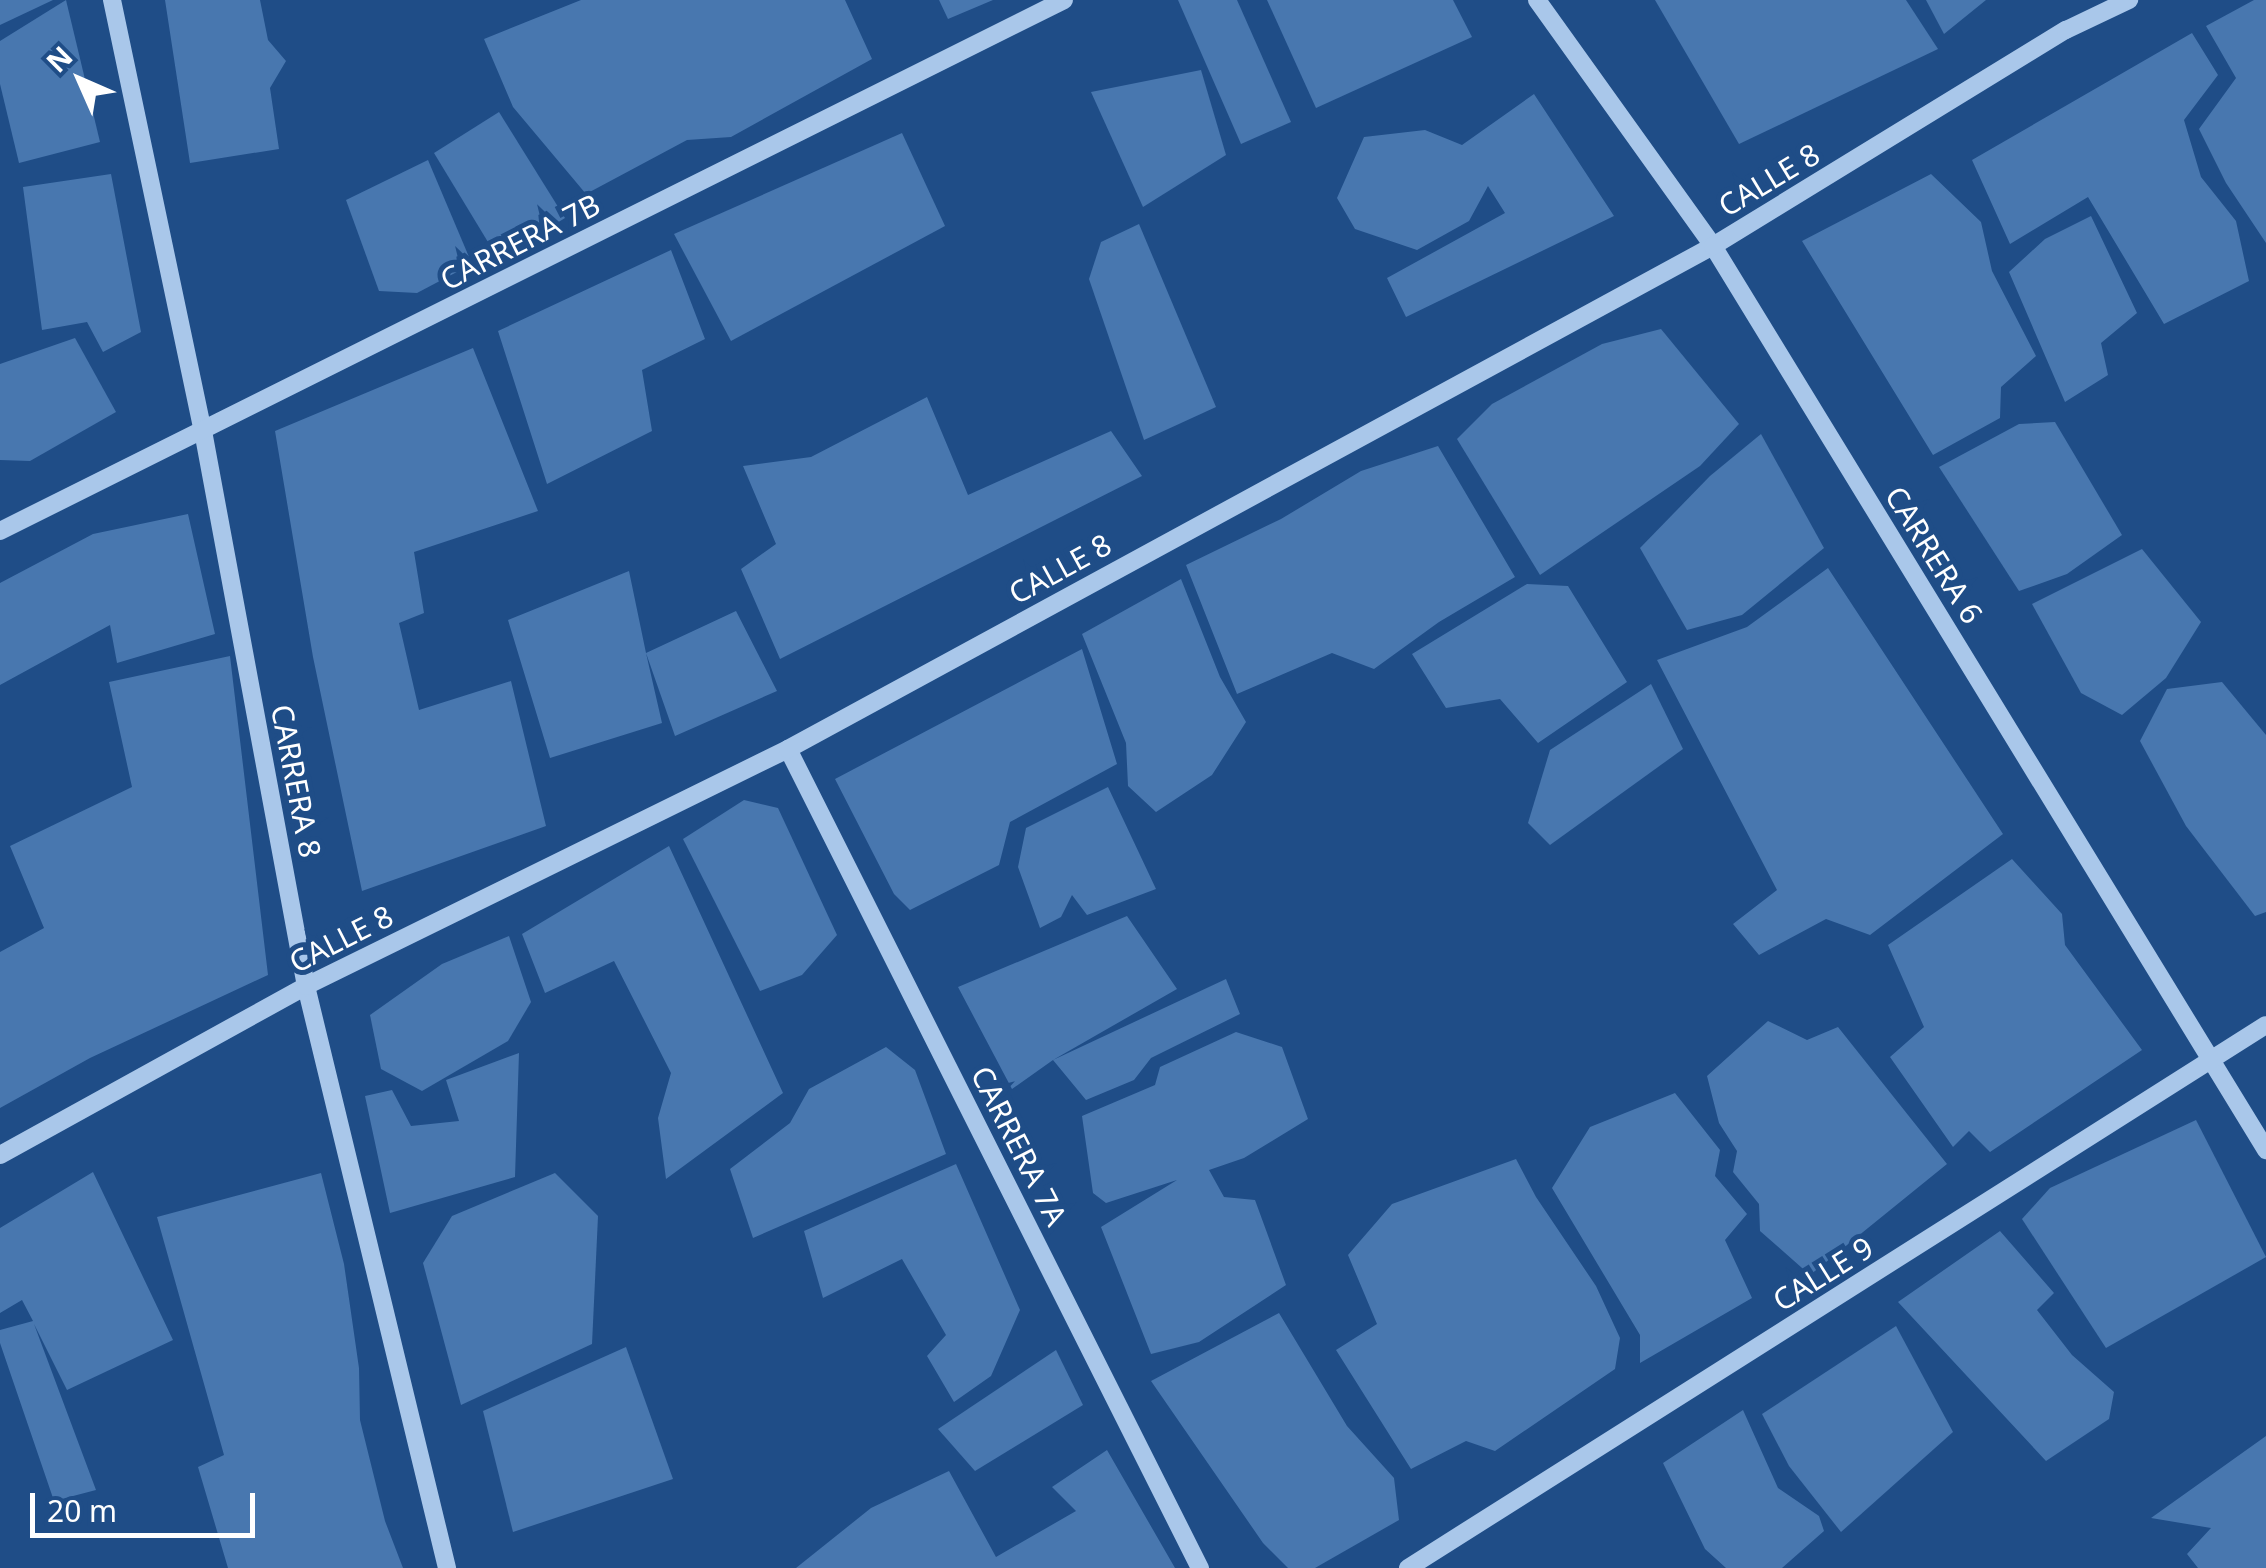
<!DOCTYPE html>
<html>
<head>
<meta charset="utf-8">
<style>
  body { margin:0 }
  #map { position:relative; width:2266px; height:1568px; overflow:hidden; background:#1f4d87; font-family:"Noto Sans",sans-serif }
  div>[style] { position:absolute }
  .building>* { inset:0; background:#4877af }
  .minor>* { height:18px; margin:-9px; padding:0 9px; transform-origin:9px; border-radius:9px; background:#a9c7ea }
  span { translate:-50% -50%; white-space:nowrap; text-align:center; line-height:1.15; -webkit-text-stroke:10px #1f4d87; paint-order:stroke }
  .street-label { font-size:30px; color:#fff }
  .north { position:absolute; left:30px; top:30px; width:100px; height:100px; -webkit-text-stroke:8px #1f4d87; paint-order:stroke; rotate:315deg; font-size:28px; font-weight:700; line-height:40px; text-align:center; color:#fff }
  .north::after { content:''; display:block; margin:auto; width:35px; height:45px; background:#fff; clip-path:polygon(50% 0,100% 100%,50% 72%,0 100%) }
  .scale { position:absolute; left:30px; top:1493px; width:225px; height:45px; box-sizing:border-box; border:5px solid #fff; border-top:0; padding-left:12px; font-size:30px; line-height:35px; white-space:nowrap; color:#fff; -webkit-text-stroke:8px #1f4d87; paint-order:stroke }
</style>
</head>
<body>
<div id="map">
  <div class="building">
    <div style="clip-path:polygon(0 0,53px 0,0 25px)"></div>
    <div style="clip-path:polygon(66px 0,100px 142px,19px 163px,0 84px,0 41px)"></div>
    <div style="clip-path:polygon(165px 0,260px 0,268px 40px,286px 61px,270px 88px,279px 149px,190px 163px)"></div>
    <div style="clip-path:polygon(581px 0,845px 0,872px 59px,731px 137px,687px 140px,586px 194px,513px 107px,484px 39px)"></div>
    <div style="clip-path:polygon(939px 0,993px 0,948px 19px)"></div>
    <div style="clip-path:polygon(1178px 0,1237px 0,1291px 122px,1241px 144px)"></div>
    <div style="clip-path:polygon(1267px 0,1453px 0,1472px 37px,1316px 108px)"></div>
    <div style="clip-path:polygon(1655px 0,1906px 0,1938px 49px,1739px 144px)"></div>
    <div style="clip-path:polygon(1926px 0,1986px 0,1944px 34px)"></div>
    <div style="clip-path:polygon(2254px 0,2266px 0,2266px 243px,2226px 183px,2199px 129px,2236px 78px,2206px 26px)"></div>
    <div style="clip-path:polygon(2192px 33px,2218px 75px,2184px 120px,2201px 177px,2236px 221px,2249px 281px,2164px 324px,2088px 197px,2010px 244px,1972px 160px)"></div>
    <div style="clip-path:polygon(1201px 70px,1226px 155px,1143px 207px,1091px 92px)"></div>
    <div style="clip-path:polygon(1534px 94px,1614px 216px,1406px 317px,1387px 278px,1505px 213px,1488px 186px,1469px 221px,1417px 250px,1355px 229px,1337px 198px,1364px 137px,1425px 130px,1462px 145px)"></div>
    <div style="clip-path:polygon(499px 112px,565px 218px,516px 248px,491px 247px,434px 153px)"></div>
    <div style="clip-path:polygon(902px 133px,945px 226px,731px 341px,674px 234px)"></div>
    <div style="clip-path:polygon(428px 160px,472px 264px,417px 293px,379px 291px,346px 200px)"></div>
    <div style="clip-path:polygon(111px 174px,141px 332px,103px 352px,87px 322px,42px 330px,23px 187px)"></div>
    <div style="clip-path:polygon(1931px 174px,1981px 222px,1992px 271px,2036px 356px,2001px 387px,2000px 418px,1933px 455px,1802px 241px)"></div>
    <div style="clip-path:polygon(2091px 216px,2137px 313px,2101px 343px,2108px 375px,2065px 402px,2009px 272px,2045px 239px)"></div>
    <div style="clip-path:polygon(1139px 224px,1216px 407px,1144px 440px,1089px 279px,1101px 242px)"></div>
    <div style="clip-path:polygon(671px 250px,705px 339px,642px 370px,652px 431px,547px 484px,498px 331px)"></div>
    <div style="clip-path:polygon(1661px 329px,1739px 424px,1700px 466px,1540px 575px,1457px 439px,1492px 404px,1602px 344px)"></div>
    <div style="clip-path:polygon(75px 338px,116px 412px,30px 461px,0 460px,0 364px)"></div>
    <div style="clip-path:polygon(473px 348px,538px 511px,414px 552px,424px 613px,399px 623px,419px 710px,511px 681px,546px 826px,362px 891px,313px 657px,275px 431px)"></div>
    <div style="clip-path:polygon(927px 397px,968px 495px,1111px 431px,1142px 476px,780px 659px,741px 569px,776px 544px,743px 466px,811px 457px)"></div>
    <div style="clip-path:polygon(2055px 422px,2122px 535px,2067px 574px,2019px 591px,1939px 467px,2019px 424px)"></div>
    <div style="clip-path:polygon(1761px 434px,1824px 548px,1742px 615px,1687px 630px,1640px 548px,1710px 476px)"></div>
    <div style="clip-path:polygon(1438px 446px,1515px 577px,1439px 622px,1374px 669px,1332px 653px,1237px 694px,1186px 565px,1281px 519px,1361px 471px)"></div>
    <div style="clip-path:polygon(188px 514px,215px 634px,117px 663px,110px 625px,0 685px,0 583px,93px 534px)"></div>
    <div style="clip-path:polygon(2142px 549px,2201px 622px,2166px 678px,2122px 715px,2081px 693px,2032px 604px)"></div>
    <div style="clip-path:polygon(1828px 568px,2003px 834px,1870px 935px,1826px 919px,1759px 955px,1733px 924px,1777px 890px,1657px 660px,1747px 627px)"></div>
    <div style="clip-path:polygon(629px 571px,646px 653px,736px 611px,777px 691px,675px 736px,646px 653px,662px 723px,550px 758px,508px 620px)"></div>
    <div style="clip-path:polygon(1181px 579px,1220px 677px,1246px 722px,1212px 775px,1156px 812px,1128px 786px,1126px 743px,1082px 634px)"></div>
    <div style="clip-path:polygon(1527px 584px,1568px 586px,1627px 682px,1538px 743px,1500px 699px,1446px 708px,1412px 654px)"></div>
    <div style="clip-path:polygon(1082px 649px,1117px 764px,1010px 822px,999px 865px,910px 910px,894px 894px,835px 779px)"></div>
    <div style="clip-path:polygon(230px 656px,268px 975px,90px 1058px,0 1108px,0 952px,44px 928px,10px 846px,132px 787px,109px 682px)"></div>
    <div style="clip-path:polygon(2222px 682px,2266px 735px,2266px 912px,2255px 916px,2186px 826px,2140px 741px,2167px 689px)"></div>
    <div style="clip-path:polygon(1651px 684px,1683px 749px,1550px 845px,1528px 823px,1550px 750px)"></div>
    <div style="clip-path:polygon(1108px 787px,1156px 889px,1087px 915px,1072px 895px,1061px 917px,1040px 928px,1018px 867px,1026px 828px)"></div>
    <div style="clip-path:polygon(744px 800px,778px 808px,837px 935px,802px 975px,760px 991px,683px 839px)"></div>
    <div style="clip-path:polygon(669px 846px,783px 1093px,666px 1179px,658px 1118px,671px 1073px,614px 961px,545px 993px,522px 934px)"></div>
    <div style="clip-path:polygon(2012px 859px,2062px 914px,2065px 945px,2142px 1050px,1990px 1152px,1969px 1131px,1953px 1147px,1890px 1057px,1924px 1027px,1888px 945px)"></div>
    <div style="clip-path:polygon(1127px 916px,1177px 989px,1053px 1060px,1226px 979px,1240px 1014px,1151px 1058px,1134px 1080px,1086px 1100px,1053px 1060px,1012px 1089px,958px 987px)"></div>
    <div style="clip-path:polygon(509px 936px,531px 1002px,508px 1041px,422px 1091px,381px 1069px,370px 1015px,442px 964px)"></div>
    <div style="clip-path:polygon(1768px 1021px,1807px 1040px,1838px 1027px,1947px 1164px,1810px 1275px,1760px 1231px,1759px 1204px,1733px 1172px,1737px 1151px,1719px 1123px,1707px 1076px)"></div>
    <div style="clip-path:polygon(1236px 1032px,1282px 1047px,1308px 1119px,1244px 1158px,1209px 1170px,1224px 1197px,1255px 1200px,1286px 1285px,1199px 1342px,1151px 1354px,1101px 1227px,1177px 1180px,1106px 1203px,1093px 1193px,1082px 1116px,1155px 1085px,1160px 1067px)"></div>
    <div style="clip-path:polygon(886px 1047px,915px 1070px,946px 1154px,753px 1238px,730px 1169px,790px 1123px,809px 1089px)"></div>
    <div style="clip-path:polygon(519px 1053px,515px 1177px,390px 1213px,365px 1096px,392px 1090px,411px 1126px,459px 1121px,446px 1080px)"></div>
    <div style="clip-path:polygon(1675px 1093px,1720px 1150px,1715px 1176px,1747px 1214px,1725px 1240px,1752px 1298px,1640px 1363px,1640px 1335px,1552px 1188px,1590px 1127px)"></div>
    <div style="clip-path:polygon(2196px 1120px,2266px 1257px,2106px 1348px,2022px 1219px,2050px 1188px)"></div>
    <div style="clip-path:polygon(1516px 1159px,1536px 1197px,1596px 1286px,1620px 1338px,1615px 1369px,1495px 1451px,1466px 1441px,1411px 1469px,1336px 1350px,1377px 1324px,1348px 1255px,1392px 1204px)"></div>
    <div style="clip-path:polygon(956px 1164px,1020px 1310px,991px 1376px,954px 1402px,927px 1356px,946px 1335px,902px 1259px,823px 1298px,804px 1231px)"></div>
    <div style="clip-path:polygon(93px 1172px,173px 1340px,67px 1390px,34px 1324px,96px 1490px,54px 1501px,0 1343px,0 1330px,33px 1321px,22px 1300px,0 1313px,0 1228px)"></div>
    <div style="clip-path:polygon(321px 1173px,344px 1264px,359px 1368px,360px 1420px,385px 1521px,403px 1568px,228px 1568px,198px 1467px,224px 1455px,157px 1217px)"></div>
    <div style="clip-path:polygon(555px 1173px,598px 1216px,592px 1344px,461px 1405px,423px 1263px,452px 1216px)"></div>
    <div style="clip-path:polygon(2000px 1231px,2054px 1293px,2037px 1310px,2072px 1355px,2114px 1392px,2109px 1419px,2046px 1461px,1898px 1302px)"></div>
    <div style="clip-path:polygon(1279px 1313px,1347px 1426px,1394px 1478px,1399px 1520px,1315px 1568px,1288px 1568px,1263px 1543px,1151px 1381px)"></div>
    <div style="clip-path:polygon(1896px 1326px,1953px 1432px,1841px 1532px,1789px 1466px,1762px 1414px)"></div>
    <div style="clip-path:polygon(626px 1347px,673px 1479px,513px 1532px,483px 1411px)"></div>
    <div style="clip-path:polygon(1056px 1350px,1083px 1405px,975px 1471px,938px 1429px)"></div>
    <div style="clip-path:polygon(1743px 1410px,1778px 1488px,1819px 1516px,1824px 1531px,1782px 1568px,1726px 1568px,1705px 1549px,1663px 1463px)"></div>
    <div style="clip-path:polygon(2266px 1436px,2266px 1568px,2198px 1568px,2187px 1554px,2211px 1528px,2151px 1518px)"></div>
    <div style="clip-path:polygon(1107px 1450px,1175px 1568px,796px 1568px,871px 1508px,949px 1471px,996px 1557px,1076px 1511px,1052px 1487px)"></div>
  </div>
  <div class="minor">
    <div style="left:112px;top:0;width:441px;rotate:78.1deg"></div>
    <div style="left:203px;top:431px;width:564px;rotate:79.49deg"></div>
    <div style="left:306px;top:986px;width:599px;rotate:76.38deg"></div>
    <div style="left:1537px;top:0;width:302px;rotate:54.4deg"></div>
    <div style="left:1713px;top:246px;width:1060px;rotate:58.54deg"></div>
    <div style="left:0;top:531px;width:1189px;rotate:-26.52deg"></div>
    <div style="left:788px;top:749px;width:917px;rotate:63.3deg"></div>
    <div style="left:0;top:1155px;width:350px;rotate:-28.9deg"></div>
    <div style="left:306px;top:986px;width:537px;rotate:-26.18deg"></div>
    <div style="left:788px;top:749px;width:1053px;rotate:-28.54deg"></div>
    <div style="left:1713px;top:246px;width:414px;rotate:-31.5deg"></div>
    <div style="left:2066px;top:30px;width:70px;rotate:-25.5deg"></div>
    <div style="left:1408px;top:1568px;width:1015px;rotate:-32.33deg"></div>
  </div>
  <div class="street-label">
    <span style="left:1769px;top:180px;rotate:-31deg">CALLE 8</span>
    <span style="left:520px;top:242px;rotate:-27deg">CARRERA 7B</span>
    <span style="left:1934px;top:555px;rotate:58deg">CARRERA 6</span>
    <span style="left:1060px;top:569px;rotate:-29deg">CALLE 8</span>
    <span style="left:296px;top:781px;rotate:79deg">CARRERA 8</span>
    <span style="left:341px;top:939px;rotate:-27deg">CALLE 8</span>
    <span style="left:1019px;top:1146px;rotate:63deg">CARRERA 7A</span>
    <span style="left:1823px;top:1274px;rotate:-32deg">CALLE 9</span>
  </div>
  <div class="north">N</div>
  <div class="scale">20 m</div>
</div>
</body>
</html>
